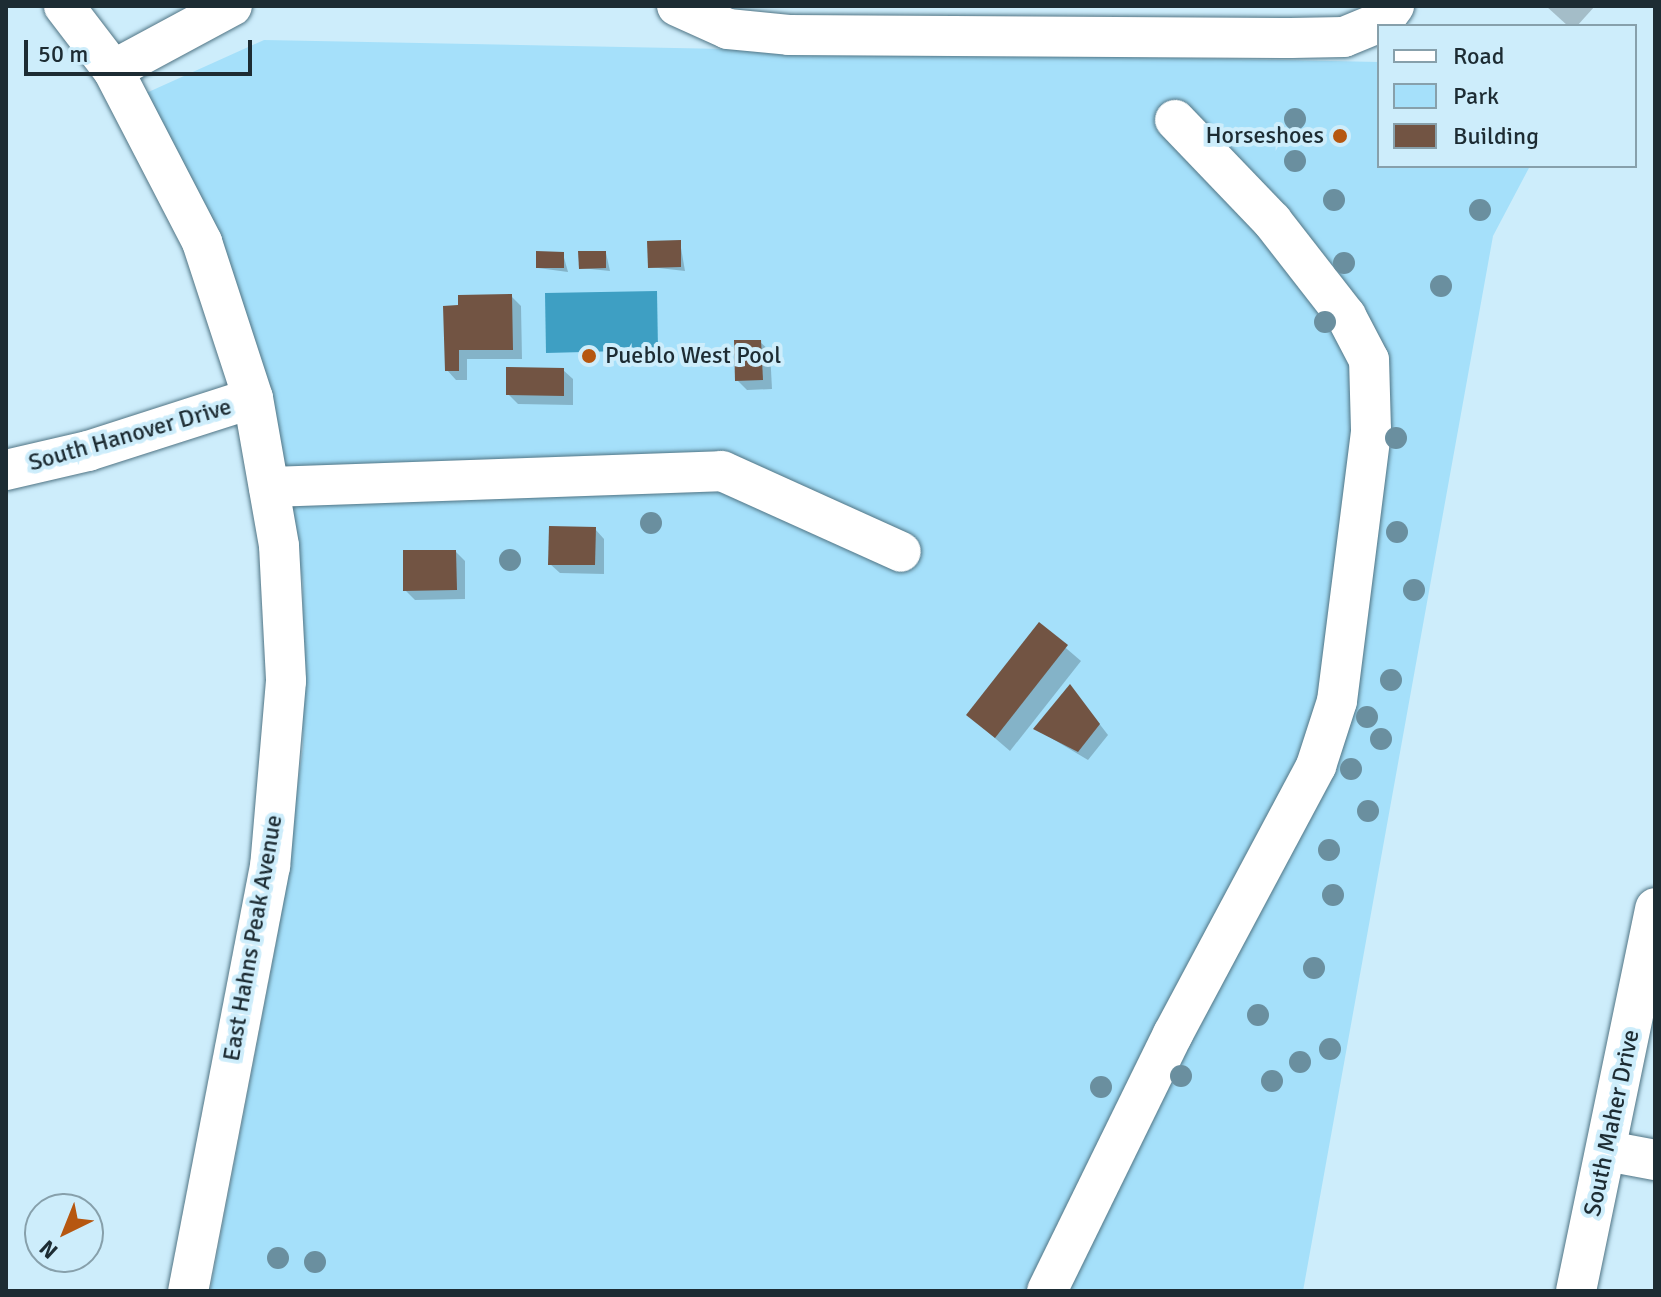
<!DOCTYPE html>
<html>
<head>
<meta charset="utf-8">
<style>
  body { margin:0 }
  #map { position:relative; width:1661px; height:1297px; overflow:hidden; background:#cdedfb; font-family:Signika,sans-serif }
  div>[style] { position:absolute }
  .green>* { inset:0; background:#a5e0fa }
  .water>* { inset:0; background:#3e9fc3 }
  .shadow>* { inset:0; background:#0003 }
  .building>* { inset:0; background:#725443 }
  .roads { filter:drop-shadow(0 0 2px #507484) drop-shadow(0 0 2px #507484) }
  .minor>* { height:40px; margin:-20px; padding:0 20px; transform-origin:20px; border-radius:20px; background:#fff }
  .trees>* { width:22px; height:22px; margin:-11px; border-radius:50%; background:#6a8f9f }
  .dots>* { width:22px; height:22px; translate:-50% -50%; box-sizing:border-box; border:4px solid #cdedfb; border-radius:50% }
  span { translate:-50% -50%; white-space:nowrap; text-align:center; line-height:1.15; -webkit-text-stroke:8px #cdedfb; paint-order:stroke }
  .poi-label { font-size:24px; color:#1d2c33 }
  .right { translate:-100% -50%; text-align:right }
  .left { translate:0 -50%; text-align:left }
  .street-label { font-size:24px; color:#1d2c33 }
  .frame { position:absolute; inset:0; border:8px solid #1d2c33; pointer-events:none }
  .legend { position:absolute; left:1377px; top:24px; width:260px; height:144px; box-sizing:border-box; background:#cdedfb; border:2px solid #87a0ab; margin:0; padding:10px 14px; list-style:none; font-size:24px; color:#1d2c33 }
  .legend li { display:flex; align-items:center; gap:16px; height:40px }
  .legend b { width:40px; border:2px solid #87a0ab }
  .north { position:absolute; left:24px; top:1193px; width:80px; height:80px; box-sizing:border-box; background:#cdedfb; border:2px solid #87a0ab; border-radius:50%; rotate:223deg; font-size:22px; font-weight:700; line-height:32px; text-align:center; color:#1d2c33 }
  .north::after { content:''; display:block; margin:auto; width:28px; height:36px; background:#b65710; clip-path:polygon(50% 0,100% 100%,50% 72%,0 100%) }
  .scale { position:absolute; left:24px; top:40px; width:228px; height:36px; box-sizing:border-box; border:4px solid #1d2c33; border-top:0; padding-left:10px; font-size:24px; line-height:28px; white-space:nowrap; color:#1d2c33; -webkit-text-stroke:6px #cdedfb; paint-order:stroke }
</style>
</head>
<body>
<div id="map">
  <div class="green">
    <div style="clip-path:polygon(264px 40px,1379px 62px,1379px 166px,1530px 166px,1493px 236px,1303px 1291px,210px 1291px,277px 939px,303px 747px,303px 583px,261px 368px,144px 94px)"></div>
  </div>
  <div class="water">
    <div style="clip-path:polygon(657px 291px,658px 350px,546px 353px,545px 293px)"></div>
  </div>
  <div class="shadow">
    <div style="clip-path:polygon(1546px 6px,1595px 6px,1577px 26px,1568px 26px)"></div>
    <div style="clip-path:polygon(680px 242px,685px 271px,650px 267px)"></div>
    <div style="clip-path:polygon(606px 253px,610px 271px,581px 268px)"></div>
    <div style="clip-path:polygon(563px 254px,568px 272px,538px 268px)"></div>
    <div style="clip-path:polygon(511px 296px,521px 306px,522px 359px,467px 359px,467px 380px,456px 380px,447px 370px,460px 307px)"></div>
    <div style="clip-path:polygon(760px 342px,770px 351px,772px 389px,747px 390px,737px 380px)"></div>
    <div style="clip-path:polygon(563px 370px,573px 379px,573px 405px,518px 404px,508px 394px)"></div>
    <div style="clip-path:polygon(595px 529px,604px 539px,604px 574px,560px 573px,550px 564px)"></div>
    <div style="clip-path:polygon(456px 552px,465px 561px,465px 599px,415px 600px,405px 590px)"></div>
    <div style="clip-path:polygon(1039px 625px,1081px 661px,1010px 751px,968px 715px)"></div>
    <div style="clip-path:polygon(1071px 687px,1108px 735px,1088px 760px,1036px 729px)"></div>
  </div>
  <div class="building">
    <div style="clip-path:polygon(681px 240px,681px 267px,648px 268px,647px 241px)"></div>
    <div style="clip-path:polygon(536px 251px,564px 252px,564px 268px,536px 268px)"></div>
    <div style="clip-path:polygon(578px 251px,606px 251px,606px 268px,579px 269px)"></div>
    <div style="clip-path:polygon(512px 294px,513px 350px,459px 350px,459px 371px,445px 371px,443px 306px,458px 305px,458px 295px)"></div>
    <div style="clip-path:polygon(734px 340px,761px 340px,763px 380px,735px 381px)"></div>
    <div style="clip-path:polygon(506px 367px,564px 368px,564px 396px,506px 395px)"></div>
    <div style="clip-path:polygon(549px 526px,596px 527px,595px 565px,548px 565px)"></div>
    <div style="clip-path:polygon(403px 550px,456px 550px,457px 590px,403px 591px)"></div>
    <div style="clip-path:polygon(1039px 622px,1068px 645px,995px 738px,966px 715px)"></div>
    <div style="clip-path:polygon(1070px 684px,1100px 724px,1078px 752px,1033px 729px)"></div>
  </div>
  <div class="roads">
    <div class="minor">
      <div style="left:64px;top:6px;width:81px;rotate:52.6deg"></div>
      <div style="left:113px;top:70px;width:194px;rotate:62.6deg"></div>
      <div style="left:202px;top:242px;width:164px;rotate:71.9deg"></div>
      <div style="left:253px;top:398px;width:150px;rotate:80deg"></div>
      <div style="left:279px;top:546px;width:135px;rotate:87deg"></div>
      <div style="left:286px;top:681px;width:186px;rotate:94.9deg"></div>
      <div style="left:270px;top:866px;width:433px;rotate:100.9deg"></div>
      <div style="left:677px;top:6px;width:56px;rotate:24.3deg"></div>
      <div style="left:728px;top:29px;width:61px;rotate:5.6deg"></div>
      <div style="left:789px;top:35px;width:502px;rotate:0.34deg"></div>
      <div style="left:1291px;top:38px;width:53px;rotate:-1.1deg"></div>
      <div style="left:1344px;top:37px;width:42px;rotate:-22.3deg"></div>
      <div style="left:1383px;top:21px;width:19px;rotate:-54deg"></div>
      <div style="left:113px;top:70px;width:135px;rotate:-28.3deg"></div>
      <div style="left:6px;top:470px;width:84px;rotate:-13deg"></div>
      <div style="left:88px;top:451px;width:173px;rotate:-17.8deg"></div>
      <div style="left:269px;top:487px;width:453px;rotate:-2deg"></div>
      <div style="left:722px;top:471px;width:196px;rotate:24.3deg"></div>
      <div style="left:1607px;top:1151px;width:49px;rotate:10.6deg"></div>
      <div style="left:1047px;top:1291px;width:286px;rotate:-63.9deg"></div>
      <div style="left:1173px;top:1034px;width:304px;rotate:-61.9deg"></div>
      <div style="left:1316px;top:766px;width:68px;rotate:-72.1deg"></div>
      <div style="left:1337px;top:701px;width:273px;rotate:-82.8deg"></div>
      <div style="left:1371px;top:430px;width:70px;rotate:-91.6deg"></div>
      <div style="left:1369px;top:360px;width:50px;rotate:-117.6deg"></div>
      <div style="left:1346px;top:316px;width:120px;rotate:-127.9deg"></div>
      <div style="left:1272px;top:221px;width:140px;rotate:-133.8deg"></div>
      <div style="left:1576px;top:1291px;width:391px;rotate:-78.3deg"></div>
    </div>
  </div>
  <div class="trees">
    <div style="left:1295px;top:119px"></div>
    <div style="left:1295px;top:161px"></div>
    <div style="left:1334px;top:200px"></div>
    <div style="left:1480px;top:210px"></div>
    <div style="left:1344px;top:263px"></div>
    <div style="left:1441px;top:286px"></div>
    <div style="left:1325px;top:322px"></div>
    <div style="left:1396px;top:438px"></div>
    <div style="left:651px;top:523px"></div>
    <div style="left:1397px;top:532px"></div>
    <div style="left:510px;top:560px"></div>
    <div style="left:1414px;top:590px"></div>
    <div style="left:1391px;top:680px"></div>
    <div style="left:1367px;top:717px"></div>
    <div style="left:1381px;top:739px"></div>
    <div style="left:1351px;top:769px"></div>
    <div style="left:1368px;top:811px"></div>
    <div style="left:1329px;top:850px"></div>
    <div style="left:1333px;top:895px"></div>
    <div style="left:1314px;top:968px"></div>
    <div style="left:1258px;top:1015px"></div>
    <div style="left:1330px;top:1049px"></div>
    <div style="left:1300px;top:1062px"></div>
    <div style="left:1181px;top:1076px"></div>
    <div style="left:1272px;top:1081px"></div>
    <div style="left:1101px;top:1087px"></div>
    <div style="left:278px;top:1258px"></div>
    <div style="left:315px;top:1262px"></div>
  </div>
  <div class="dots">
    <div style="left:1340px;top:136px;background:#b65710"></div>
    <div style="left:589px;top:356px;background:#b65710"></div>
  </div>
  <div class="poi-label">
    <span class="right" style="left:1324px;top:136px">Horseshoes</span>
    <span class="left" style="left:605px;top:356px">Pueblo West Pool</span>
  </div>
  <div class="street-label">
    <span style="left:130px;top:435px;rotate:-16deg">South Hanover Drive</span>
    <span style="left:253px;top:938px;rotate:-80deg">East Hahns Peak Avenue</span>
    <span style="left:1612px;top:1123px;rotate:-78deg">South Maher Drive</span>
  </div>
  <div class="frame"></div>
  <ul class="legend">
  <li><b style="height:10px;background:#fff"></b>Road</li>
  <li><b style="height:22px;background:#a5e0fa"></b>Park</li>
  <li><b style="height:22px;background:#725443"></b>Building</li>
  </ul>
  <div class="north">N</div>
  <div class="scale">50 m</div>
</div>
</body>
</html>
